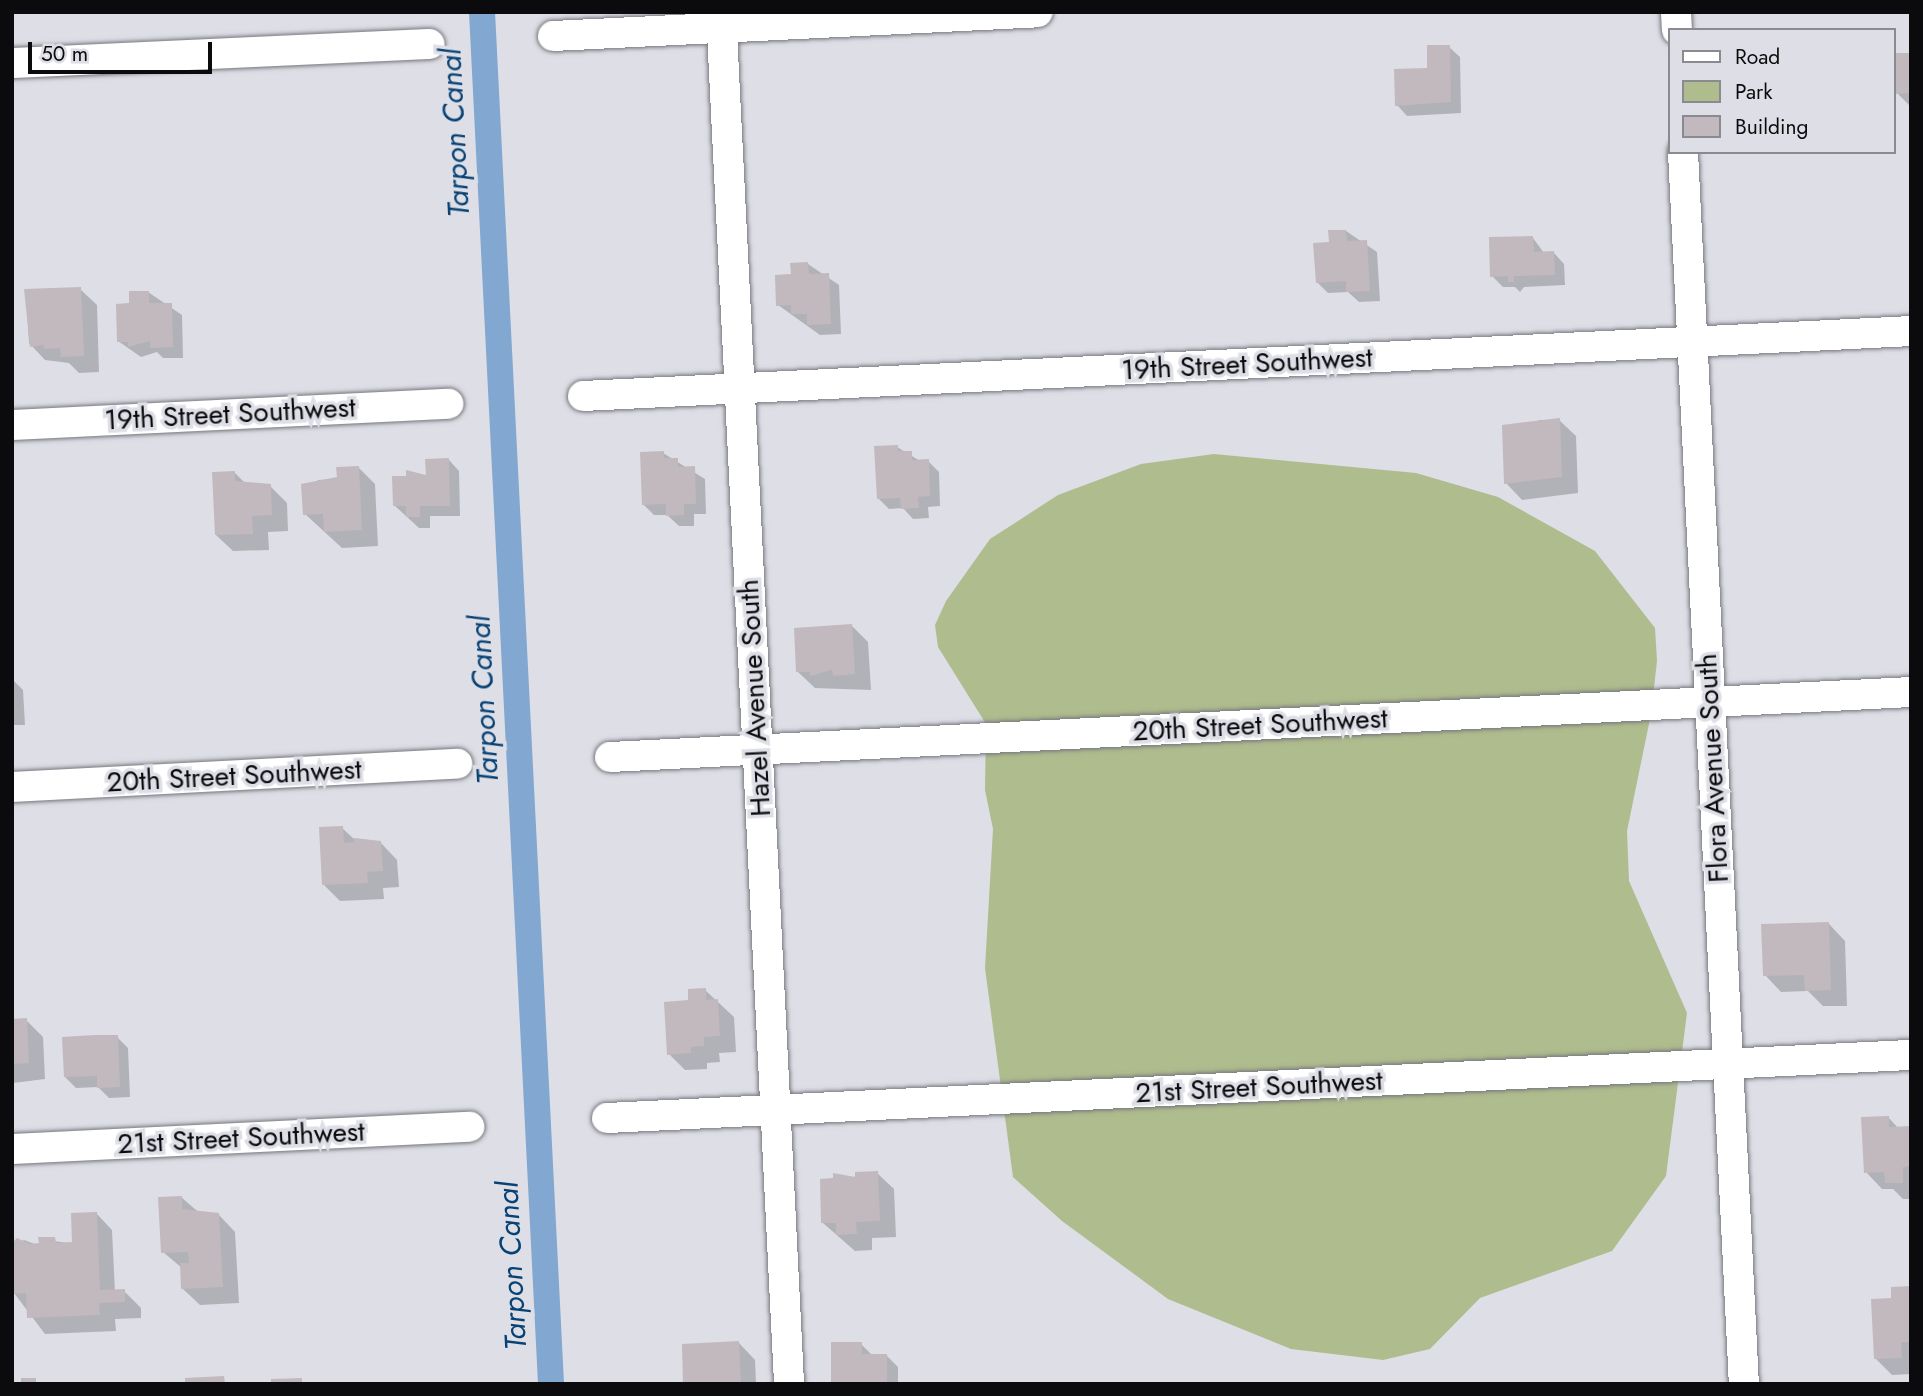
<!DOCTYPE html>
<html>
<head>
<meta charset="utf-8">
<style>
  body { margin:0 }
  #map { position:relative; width:1923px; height:1396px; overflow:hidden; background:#dedee6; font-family:Jost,sans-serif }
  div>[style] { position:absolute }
  .green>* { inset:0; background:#afbc8e }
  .shadow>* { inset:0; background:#0003 }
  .canal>* { height:26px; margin:-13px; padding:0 13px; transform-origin:13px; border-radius:13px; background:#82a7d0 }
  .building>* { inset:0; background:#c1b9bd }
  .roads { filter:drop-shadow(0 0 2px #77777e) drop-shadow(0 0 2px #77777e) }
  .minor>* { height:30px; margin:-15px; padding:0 15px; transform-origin:15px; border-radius:15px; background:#fff }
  span { translate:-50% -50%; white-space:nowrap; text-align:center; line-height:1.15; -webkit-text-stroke:7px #dedee6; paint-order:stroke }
  .street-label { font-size:28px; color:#0b0b0e }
  .water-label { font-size:30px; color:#084274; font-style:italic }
  .frame { position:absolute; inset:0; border:14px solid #0b0b0e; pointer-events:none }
  .legend { position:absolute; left:1668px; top:28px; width:228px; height:126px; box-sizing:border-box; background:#dedee6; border:2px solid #8a8a90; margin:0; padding:9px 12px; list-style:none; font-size:21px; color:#0b0b0e }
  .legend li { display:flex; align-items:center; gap:14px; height:35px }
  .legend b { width:35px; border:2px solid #8a8a90 }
  .scale { position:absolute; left:28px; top:42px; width:184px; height:32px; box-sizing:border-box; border:4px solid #0b0b0e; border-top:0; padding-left:9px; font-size:21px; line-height:24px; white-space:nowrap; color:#0b0b0e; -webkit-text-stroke:5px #dedee6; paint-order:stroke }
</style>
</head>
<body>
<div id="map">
  <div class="green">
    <div style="clip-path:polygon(1214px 454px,1416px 473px,1498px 497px,1595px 551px,1655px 628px,1657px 661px,1651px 714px,1627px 831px,1629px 881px,1687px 1013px,1666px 1176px,1612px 1251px,1480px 1298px,1430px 1349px,1383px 1360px,1291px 1349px,1168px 1299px,1062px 1221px,1013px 1177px,985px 968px,993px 829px,985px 790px,986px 724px,938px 647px,935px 625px,946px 601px,990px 539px,1058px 495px,1141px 464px)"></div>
  </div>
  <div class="shadow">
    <div style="clip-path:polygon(1449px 47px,1460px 57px,1461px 113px,1407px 116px,1397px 105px)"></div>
    <div style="clip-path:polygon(1911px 54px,1911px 107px,1897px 93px)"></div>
    <div style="clip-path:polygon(1346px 231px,1377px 252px,1380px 301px,1359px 302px,1348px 292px,1328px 293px,1317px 282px,1331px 243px)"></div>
    <div style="clip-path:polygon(1533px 238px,1544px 253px,1554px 253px,1564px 264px,1565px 285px,1524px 287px,1520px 292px,1515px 287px,1503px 287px,1492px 276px)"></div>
    <div style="clip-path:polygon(808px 264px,839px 285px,841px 334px,820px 335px,778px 305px,792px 276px)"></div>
    <div style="clip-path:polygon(80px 289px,97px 305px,99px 372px,79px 373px,69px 363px,45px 360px,29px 343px,26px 291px)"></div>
    <div style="clip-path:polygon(148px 292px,182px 315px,183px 358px,163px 358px,157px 352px,141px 357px,118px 341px,131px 305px)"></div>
    <div style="clip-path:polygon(1539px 420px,1559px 420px,1576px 436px,1578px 493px,1522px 500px,1506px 483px)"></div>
    <div style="clip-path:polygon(897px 447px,920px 461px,928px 461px,939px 472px,940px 506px,928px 507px,929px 518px,913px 519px,903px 508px,889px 509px,878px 498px)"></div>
    <div style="clip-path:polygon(663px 453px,705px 479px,706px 514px,694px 514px,694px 526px,679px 526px,667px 515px,654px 515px,643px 504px)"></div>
    <div style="clip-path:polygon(449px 460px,459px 471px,460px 516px,430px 516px,430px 528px,419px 528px,395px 506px)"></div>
    <div style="clip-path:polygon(358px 467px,375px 484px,378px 546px,342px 548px,305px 514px,318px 480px,339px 479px)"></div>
    <div style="clip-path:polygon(234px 472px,246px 484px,270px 486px,287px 503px,288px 531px,268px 532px,269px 550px,233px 551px,216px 535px)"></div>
    <div style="clip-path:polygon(852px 626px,868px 642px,871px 690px,815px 688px,798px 672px)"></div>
    <div style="clip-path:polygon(12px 679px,23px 690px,25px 725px,12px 725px)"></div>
    <div style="clip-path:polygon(342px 828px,354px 839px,381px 843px,397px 860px,399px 887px,383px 888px,384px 899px,340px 901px,324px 885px)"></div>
    <div style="clip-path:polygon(1829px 924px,1845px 941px,1847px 1006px,1823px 1006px,1808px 991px,1781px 992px,1765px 975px)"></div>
    <div style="clip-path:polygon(705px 990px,734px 1017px,736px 1052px,719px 1053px,720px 1062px,707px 1063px,707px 1069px,685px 1070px,669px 1054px,690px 1002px)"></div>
    <div style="clip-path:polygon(26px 1020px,43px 1037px,45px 1079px,13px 1083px,12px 1091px,12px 1021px)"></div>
    <div style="clip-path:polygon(117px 1037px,128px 1048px,130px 1097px,109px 1098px,98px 1087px,76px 1088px,65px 1077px)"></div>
    <div style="clip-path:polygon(1888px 1117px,1899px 1129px,1911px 1128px,1911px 1199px,1903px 1199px,1893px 1189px,1882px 1189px,1866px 1172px)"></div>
    <div style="clip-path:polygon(877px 1173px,894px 1189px,896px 1237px,872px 1238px,872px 1250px,855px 1251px,823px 1223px,835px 1180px)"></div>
    <div style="clip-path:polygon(181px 1197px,203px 1216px,219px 1215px,235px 1232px,239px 1303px,200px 1305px,183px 1289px,182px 1268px,163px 1252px)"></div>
    <div style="clip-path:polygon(96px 1213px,112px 1230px,115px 1292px,124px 1291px,141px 1308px,141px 1318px,115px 1319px,116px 1331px,45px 1334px,14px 1293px,13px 1246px,24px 1240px,40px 1246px,40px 1239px,74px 1244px)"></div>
    <div style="clip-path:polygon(1911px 1288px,1911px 1374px,1892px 1375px,1875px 1358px)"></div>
    <div style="clip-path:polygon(739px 1343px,755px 1360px,756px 1384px,685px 1384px)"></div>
    <div style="clip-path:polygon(861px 1344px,872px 1355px,887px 1356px,898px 1367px,898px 1384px,833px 1384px)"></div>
  </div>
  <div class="canal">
    <div style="left:482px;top:12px;width:1374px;rotate:87.12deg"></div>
  </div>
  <div class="building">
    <div style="clip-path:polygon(1427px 45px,1450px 45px,1451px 102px,1395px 106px,1394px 69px,1427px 68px)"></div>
    <div style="clip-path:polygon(1893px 53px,1911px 53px,1911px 93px,1895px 94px)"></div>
    <div style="clip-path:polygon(1328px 230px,1346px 230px,1347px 241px,1367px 240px,1370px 291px,1346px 292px,1346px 281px,1316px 283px,1313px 243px,1329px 242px)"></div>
    <div style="clip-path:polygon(1533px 236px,1534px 252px,1554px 251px,1555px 275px,1514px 276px,1514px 282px,1508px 282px,1508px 276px,1490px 277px,1489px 237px)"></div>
    <div style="clip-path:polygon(808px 262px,809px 274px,829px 273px,831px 324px,807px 325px,807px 314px,791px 314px,791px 305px,776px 306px,775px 275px,791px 274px,790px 263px)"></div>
    <div style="clip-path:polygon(81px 287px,84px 356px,61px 357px,60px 348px,44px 349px,44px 345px,30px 347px,24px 289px)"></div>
    <div style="clip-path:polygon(129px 291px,149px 291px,149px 303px,172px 303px,173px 347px,150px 348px,150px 341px,128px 347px,128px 342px,117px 342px,116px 304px,129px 303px)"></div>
    <div style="clip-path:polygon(1560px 418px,1562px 477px,1504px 484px,1502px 425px)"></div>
    <div style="clip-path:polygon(898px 445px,898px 451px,912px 451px,912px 460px,929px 459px,930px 496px,918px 497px,919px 508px,901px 509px,900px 498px,877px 499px,874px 446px)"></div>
    <div style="clip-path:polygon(664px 451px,664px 458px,678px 458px,678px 467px,695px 466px,696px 504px,684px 504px,684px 515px,666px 516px,666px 504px,642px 505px,640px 452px)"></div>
    <div style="clip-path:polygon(449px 458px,450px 506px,420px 506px,420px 517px,406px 517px,406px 506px,393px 506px,392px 476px,406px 476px,406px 470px,426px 475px,425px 459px)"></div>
    <div style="clip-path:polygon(359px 466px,362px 530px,324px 532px,323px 514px,303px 515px,301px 484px,337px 477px,336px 467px)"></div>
    <div style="clip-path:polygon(235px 471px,235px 481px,271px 484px,272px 515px,252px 516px,253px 534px,215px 535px,212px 472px)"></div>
    <div style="clip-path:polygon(852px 624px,855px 674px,833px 676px,832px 670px,810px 676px,810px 672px,796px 672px,794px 628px)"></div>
    <div style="clip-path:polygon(343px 826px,344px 843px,354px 842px,354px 838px,381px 841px,383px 871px,367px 872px,368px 883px,322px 885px,319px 827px)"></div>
    <div style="clip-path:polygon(1829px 922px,1831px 990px,1805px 991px,1804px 975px,1763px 976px,1761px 924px)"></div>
    <div style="clip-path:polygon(706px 988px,706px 1000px,718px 999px,720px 1036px,704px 1037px,704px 1046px,691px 1047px,691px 1053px,667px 1055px,664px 1002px,688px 1000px,688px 989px)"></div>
    <div style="clip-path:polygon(27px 1018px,29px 1063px,12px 1064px,12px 1019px)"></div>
    <div style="clip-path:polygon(95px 1035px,118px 1035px,120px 1087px,97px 1088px,97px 1076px,64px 1077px,62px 1037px)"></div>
    <div style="clip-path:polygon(1889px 1116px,1889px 1127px,1911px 1126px,1911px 1166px,1903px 1167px,1903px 1183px,1885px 1183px,1884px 1172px,1864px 1173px,1861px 1117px)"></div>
    <div style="clip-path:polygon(878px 1171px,880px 1221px,856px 1222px,857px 1234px,836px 1235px,836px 1223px,821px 1223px,820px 1179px,833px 1178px,833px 1173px,855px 1177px,855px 1172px)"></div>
    <div style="clip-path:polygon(182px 1196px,182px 1209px,219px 1213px,223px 1287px,181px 1289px,180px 1263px,189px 1263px,188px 1252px,161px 1253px,158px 1197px)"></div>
    <div style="clip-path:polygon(97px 1212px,100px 1290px,125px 1289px,125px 1302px,99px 1303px,100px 1315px,27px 1318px,26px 1293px,13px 1294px,12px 1243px,17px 1238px,30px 1244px,39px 1243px,38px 1237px,55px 1237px,56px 1243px,72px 1242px,71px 1213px)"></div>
    <div style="clip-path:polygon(1911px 1286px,1911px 1342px,1901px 1342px,1902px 1358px,1874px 1359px,1871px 1299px,1891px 1298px,1891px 1287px)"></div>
    <div style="clip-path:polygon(739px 1341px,741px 1384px,683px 1384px,682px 1344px)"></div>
    <div style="clip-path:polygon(831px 1342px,862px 1342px,862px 1354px,887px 1354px,887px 1384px,831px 1384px)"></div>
    <div style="clip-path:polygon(224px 1376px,225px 1384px,185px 1384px,185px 1378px)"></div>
    <div style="clip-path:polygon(21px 1378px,36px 1378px,36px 1384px,21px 1384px)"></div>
    <div style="clip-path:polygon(302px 1378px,302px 1384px,271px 1384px,271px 1379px)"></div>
  </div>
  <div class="roads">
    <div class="minor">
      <div style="left:721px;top:12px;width:1374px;rotate:87.16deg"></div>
      <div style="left:1676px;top:12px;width:18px;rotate:87deg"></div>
      <div style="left:553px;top:36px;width:485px;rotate:-2.8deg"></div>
      <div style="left:12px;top:63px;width:418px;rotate:-2.6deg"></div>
      <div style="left:1683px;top:152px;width:1234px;rotate:87.17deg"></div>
      <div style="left:583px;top:396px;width:1330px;rotate:-2.8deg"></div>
      <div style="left:12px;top:425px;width:437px;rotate:-2.8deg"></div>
      <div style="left:610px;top:757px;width:1303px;rotate:-2.86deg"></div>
      <div style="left:12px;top:787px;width:446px;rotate:-3deg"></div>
      <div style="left:607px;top:1118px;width:1306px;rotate:-2.77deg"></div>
      <div style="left:12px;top:1149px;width:458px;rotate:-2.8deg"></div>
    </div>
  </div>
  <div class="street-label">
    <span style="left:1247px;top:364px;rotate:-3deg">19th Street Southwest</span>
    <span style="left:230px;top:414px;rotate:-3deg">19th Street Southwest</span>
    <span style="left:755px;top:698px;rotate:-93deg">Hazel Avenue South</span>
    <span style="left:1260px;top:725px;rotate:-3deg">20th Street Southwest</span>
    <span style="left:1713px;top:768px;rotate:-93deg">Flora Avenue South</span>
    <span style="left:234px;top:776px;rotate:-3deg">20th Street Southwest</span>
    <span style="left:1259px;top:1087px;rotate:-3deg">21st Street Southwest</span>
    <span style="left:241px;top:1138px;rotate:-3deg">21st Street Southwest</span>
  </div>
  <div class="water-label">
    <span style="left:455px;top:133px;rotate:-93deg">Tarpon Canal</span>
    <span style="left:484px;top:700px;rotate:-93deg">Tarpon Canal</span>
    <span style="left:512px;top:1266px;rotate:-93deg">Tarpon Canal</span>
  </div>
  <div class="frame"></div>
  <ul class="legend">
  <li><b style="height:9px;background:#fff"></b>Road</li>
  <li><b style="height:19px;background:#afbc8e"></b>Park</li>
  <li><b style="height:19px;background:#c1b9bd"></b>Building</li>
  </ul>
  <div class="scale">50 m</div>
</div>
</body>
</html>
